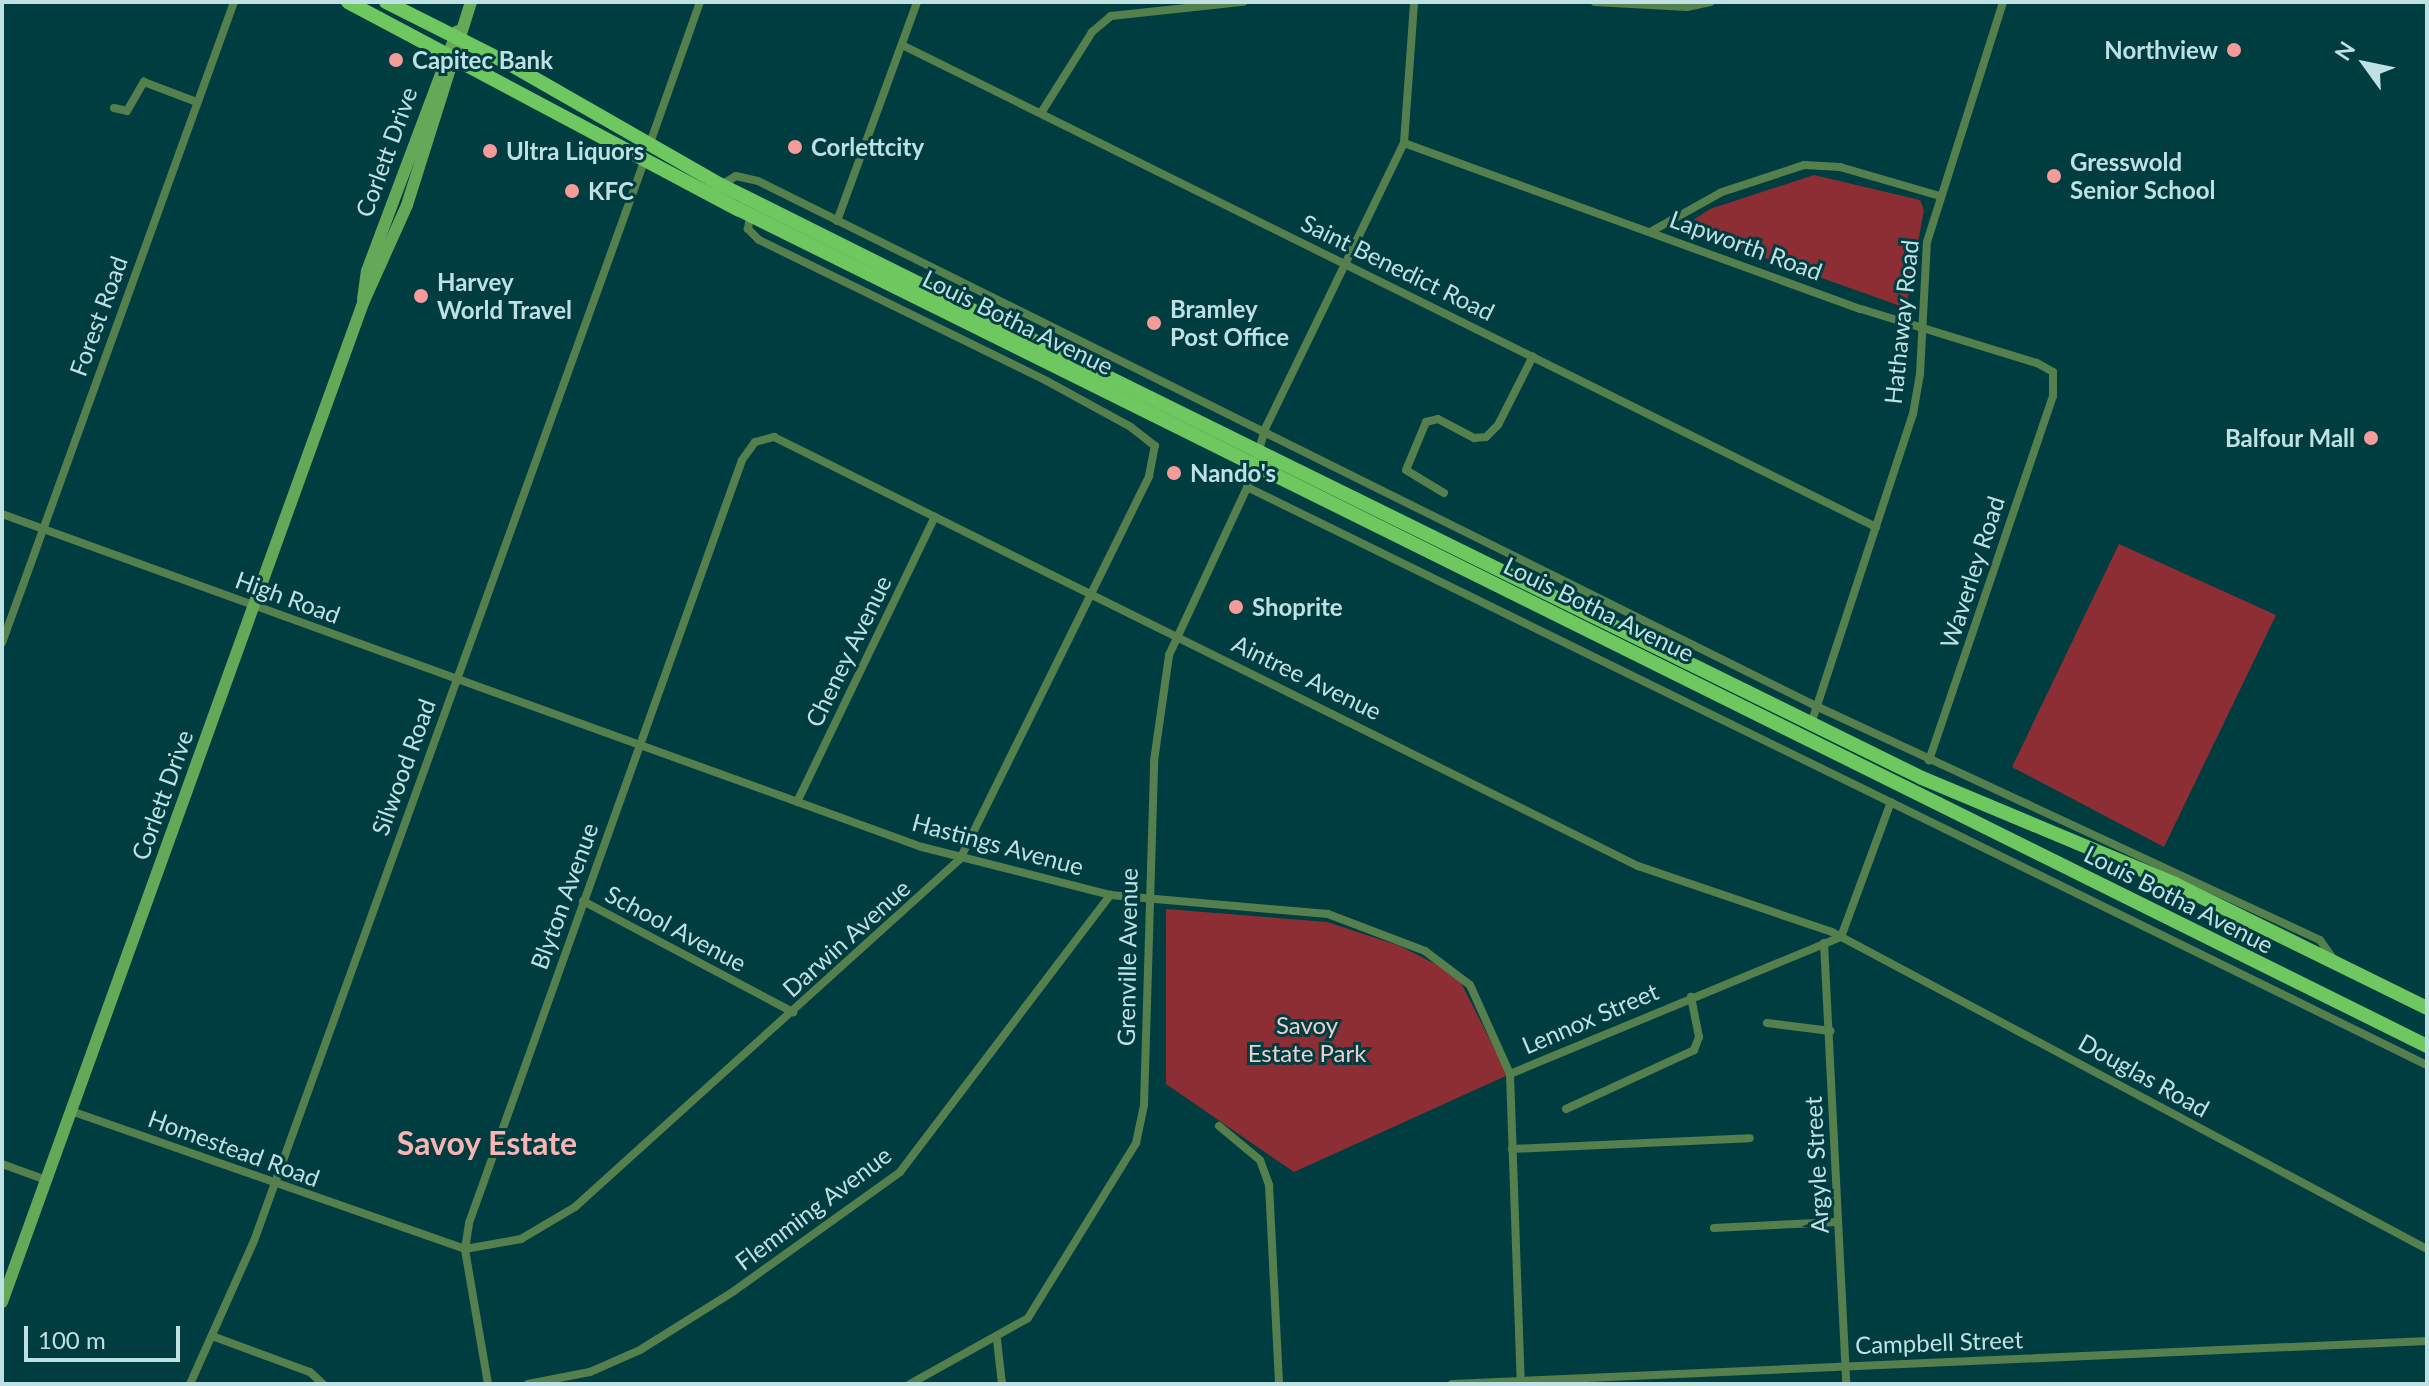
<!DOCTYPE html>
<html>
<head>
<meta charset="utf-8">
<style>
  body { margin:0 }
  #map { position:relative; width:2429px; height:1386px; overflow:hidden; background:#003d40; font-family:Lato,sans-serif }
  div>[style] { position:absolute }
  .green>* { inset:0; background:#8c2e34 }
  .street>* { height:8px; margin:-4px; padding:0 4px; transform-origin:4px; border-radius:4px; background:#557f4d }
  .secondary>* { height:12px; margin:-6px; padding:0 6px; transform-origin:6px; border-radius:6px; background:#65a858 }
  .primary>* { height:14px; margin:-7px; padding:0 7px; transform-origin:7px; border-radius:7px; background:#6fc75f }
  .dots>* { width:22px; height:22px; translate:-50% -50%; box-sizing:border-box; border:4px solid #003d40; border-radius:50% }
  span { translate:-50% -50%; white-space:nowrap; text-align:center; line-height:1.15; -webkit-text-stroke:6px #003d40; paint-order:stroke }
  .poi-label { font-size:24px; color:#c0e1e3; font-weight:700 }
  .right { translate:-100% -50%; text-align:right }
  .left { translate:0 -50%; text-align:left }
  .street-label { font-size:24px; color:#c0e1e3 }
  .park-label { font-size:24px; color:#eccfcd }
  .district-label { font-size:32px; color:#f9b5b3; font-weight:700 }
  .frame { position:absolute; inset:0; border:4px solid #c0e1e3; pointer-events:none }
  .north { position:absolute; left:2325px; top:24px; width:80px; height:80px; -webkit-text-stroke:6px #003d40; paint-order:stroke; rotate:303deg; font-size:22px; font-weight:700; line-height:32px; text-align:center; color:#c0e1e3 }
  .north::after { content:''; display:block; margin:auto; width:28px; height:36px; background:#c0e1e3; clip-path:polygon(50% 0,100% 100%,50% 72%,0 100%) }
  .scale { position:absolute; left:24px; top:1326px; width:156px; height:36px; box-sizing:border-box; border:4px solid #c0e1e3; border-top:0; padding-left:10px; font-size:24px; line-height:28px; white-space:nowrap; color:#c0e1e3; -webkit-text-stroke:6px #003d40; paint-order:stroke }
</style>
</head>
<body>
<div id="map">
  <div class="green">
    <div style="clip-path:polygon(1814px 175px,1920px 200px,1924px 210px,1906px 308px,1681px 228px,1710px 209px)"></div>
    <div style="clip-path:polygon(2119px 544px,2276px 615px,2164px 847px,2012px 767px)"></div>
    <div style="clip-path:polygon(1166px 909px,1327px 922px,1400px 946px,1457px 975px,1508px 1075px,1294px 1172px,1166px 1084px)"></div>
  </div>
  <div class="street">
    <div style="left:1595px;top:2px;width:92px;rotate:3.1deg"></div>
    <div style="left:1687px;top:7px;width:24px;rotate:-12deg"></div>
    <div style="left:902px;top:45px;width:1087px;rotate:26.33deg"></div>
    <div style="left:114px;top:108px;width:13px;rotate:13deg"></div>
    <div style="left:127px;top:111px;width:34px;rotate:-60deg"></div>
    <div style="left:144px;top:82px;width:57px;rotate:20.7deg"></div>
    <div style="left:1041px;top:113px;width:96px;rotate:-57.8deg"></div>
    <div style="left:1092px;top:32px;width:25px;rotate:-40deg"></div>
    <div style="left:1111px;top:16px;width:133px;rotate:-6.1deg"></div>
    <div style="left:1404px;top:143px;width:486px;rotate:20deg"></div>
    <div style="left:1861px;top:309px;width:184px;rotate:17.1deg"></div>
    <div style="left:2037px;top:363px;width:18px;rotate:29deg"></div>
    <div style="left:2053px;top:372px;width:24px;rotate:90deg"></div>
    <div style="left:2053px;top:396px;width:385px;rotate:108.8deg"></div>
    <div style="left:649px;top:146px;width:153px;rotate:-70.5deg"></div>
    <div style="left:721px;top:185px;width:17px;rotate:-31deg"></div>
    <div style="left:736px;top:176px;width:23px;rotate:13deg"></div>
    <div style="left:758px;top:181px;width:1183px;rotate:26.39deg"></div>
    <div style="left:1818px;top:707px;width:553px;rotate:24.9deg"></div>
    <div style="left:2320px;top:940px;width:24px;rotate:55deg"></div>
    <div style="left:837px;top:221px;width:233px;rotate:-69.9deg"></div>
    <div style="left:1652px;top:231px;width:80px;rotate:-29.1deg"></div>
    <div style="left:1722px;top:192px;width:86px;rotate:-18.2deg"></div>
    <div style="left:1804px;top:165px;width:36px;rotate:3deg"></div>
    <div style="left:1840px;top:167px;width:104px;rotate:16.2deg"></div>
    <div style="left:1247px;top:487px;width:1314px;rotate:26.1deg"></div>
    <div style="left:1444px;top:493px;width:44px;rotate:-148.8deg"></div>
    <div style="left:1406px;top:470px;width:52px;rotate:-67.4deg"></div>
    <div style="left:1426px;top:422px;width:12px;rotate:-14deg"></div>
    <div style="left:1438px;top:419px;width:41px;rotate:27.8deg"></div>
    <div style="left:1474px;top:438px;width:12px;rotate:-5deg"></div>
    <div style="left:1486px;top:437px;width:17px;rotate:-45deg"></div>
    <div style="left:1498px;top:425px;width:77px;rotate:-63.1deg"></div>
    <div style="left:2px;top:514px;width:978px;rotate:19.9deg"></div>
    <div style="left:922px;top:847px;width:194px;rotate:14.3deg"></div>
    <div style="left:1110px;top:895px;width:219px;rotate:5deg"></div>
    <div style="left:1328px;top:914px;width:104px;rotate:20.9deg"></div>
    <div style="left:1425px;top:951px;width:56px;rotate:37.1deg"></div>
    <div style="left:1470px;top:985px;width:98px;rotate:65.8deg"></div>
    <div style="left:1510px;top:1074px;width:310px;rotate:88deg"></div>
    <div style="left:2px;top:643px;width:682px;rotate:-70.1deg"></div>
    <div style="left:1811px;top:724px;width:326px;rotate:-71.8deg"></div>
    <div style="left:1913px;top:414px;width:41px;rotate:-80.1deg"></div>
    <div style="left:1920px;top:374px;width:132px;rotate:-87deg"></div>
    <div style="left:1927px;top:242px;width:252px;rotate:-72.4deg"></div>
    <div style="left:797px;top:802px;width:317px;rotate:-64.2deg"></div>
    <div style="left:583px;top:901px;width:238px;rotate:27.9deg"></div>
    <div style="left:1841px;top:937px;width:144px;rotate:-69.7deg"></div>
    <div style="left:1824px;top:943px;width:442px;rotate:87.1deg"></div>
    <div style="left:1767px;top:1023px;width:64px;rotate:7.2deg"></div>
    <div style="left:1510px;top:1074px;width:358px;rotate:-22.5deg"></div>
    <div style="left:1566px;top:1109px;width:141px;rotate:-24.7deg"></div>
    <div style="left:1694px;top:1050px;width:14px;rotate:-69deg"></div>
    <div style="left:1699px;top:1037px;width:41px;rotate:-101.3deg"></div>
    <div style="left:71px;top:1111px;width:417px;rotate:19.3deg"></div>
    <div style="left:465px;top:1249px;width:57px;rotate:-10.1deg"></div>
    <div style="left:521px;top:1239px;width:63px;rotate:-30.7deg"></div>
    <div style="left:575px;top:1207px;width:519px;rotate:-42.11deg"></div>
    <div style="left:960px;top:859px;width:427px;rotate:-63.7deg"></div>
    <div style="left:1149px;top:476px;width:31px;rotate:-79deg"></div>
    <div style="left:1155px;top:446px;width:31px;rotate:-142deg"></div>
    <div style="left:1131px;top:427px;width:96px;rotate:-151.3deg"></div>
    <div style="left:1047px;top:381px;width:321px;rotate:-153.9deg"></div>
    <div style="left:759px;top:240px;width:16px;rotate:-135deg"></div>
    <div style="left:748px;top:229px;width:14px;rotate:-82deg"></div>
    <div style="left:1219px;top:1126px;width:53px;rotate:39.7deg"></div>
    <div style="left:1260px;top:1160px;width:27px;rotate:70deg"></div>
    <div style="left:1269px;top:1185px;width:199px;rotate:87.1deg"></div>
    <div style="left:1512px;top:1149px;width:238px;rotate:-2.6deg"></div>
    <div style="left:2px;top:1164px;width:47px;rotate:20deg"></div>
    <div style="left:1714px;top:1228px;width:124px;rotate:-2.8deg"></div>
    <div style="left:212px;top:1336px;width:104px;rotate:20.2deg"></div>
    <div style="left:310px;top:1372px;width:18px;rotate:43deg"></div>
    <div style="left:997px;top:1340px;width:44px;rotate:83.5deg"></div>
    <div style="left:190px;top:1384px;width:157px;rotate:-65.9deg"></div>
    <div style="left:254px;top:1241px;width:1150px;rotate:-70.13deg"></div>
    <div style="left:488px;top:1384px;width:137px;rotate:-99.7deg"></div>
    <div style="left:465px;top:1249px;width:26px;rotate:-81deg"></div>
    <div style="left:469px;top:1223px;width:810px;rotate:-70.31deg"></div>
    <div style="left:742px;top:460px;width:22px;rotate:-54deg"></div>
    <div style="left:755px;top:442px;width:20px;rotate:-15deg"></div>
    <div style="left:774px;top:437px;width:965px;rotate:26.41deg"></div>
    <div style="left:1638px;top:866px;width:205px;rotate:18.8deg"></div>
    <div style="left:1832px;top:932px;width:674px;rotate:28.05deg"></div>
    <div style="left:528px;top:1384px;width:63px;rotate:-11deg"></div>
    <div style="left:590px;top:1372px;width:55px;rotate:-23.7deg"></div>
    <div style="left:640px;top:1350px;width:111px;rotate:-32.1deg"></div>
    <div style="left:734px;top:1291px;width:204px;rotate:-35.6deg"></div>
    <div style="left:900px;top:1172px;width:348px;rotate:-52.8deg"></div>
    <div style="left:910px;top:1384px;width:135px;rotate:-29.2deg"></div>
    <div style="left:1028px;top:1318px;width:206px;rotate:-58.3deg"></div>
    <div style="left:1136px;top:1143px;width:39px;rotate:-78deg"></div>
    <div style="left:1144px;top:1105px;width:344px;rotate:-88.3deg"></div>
    <div style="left:1154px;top:761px;width:107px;rotate:-81.9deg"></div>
    <div style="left:1169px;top:655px;width:194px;rotate:-65deg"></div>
    <div style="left:1251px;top:479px;width:52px;rotate:-74.4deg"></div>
    <div style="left:1265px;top:429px;width:318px;rotate:-64.1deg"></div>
    <div style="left:1404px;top:143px;width:141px;rotate:-85.9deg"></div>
    <div style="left:1452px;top:1384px;width:976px;rotate:-2.53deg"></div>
  </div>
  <div class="secondary">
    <div style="left:363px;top:299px;width:28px;rotate:-82deg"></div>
    <div style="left:367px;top:271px;width:256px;rotate:-69.4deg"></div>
    <div style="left:2px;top:1302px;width:1062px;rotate:-70.13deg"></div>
    <div style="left:363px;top:303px;width:107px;rotate:-65.8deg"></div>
    <div style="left:407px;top:205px;width:213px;rotate:-72.5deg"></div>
  </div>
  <div class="primary">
    <div style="left:348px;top:2px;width:442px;rotate:28deg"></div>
    <div style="left:738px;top:209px;width:1885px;rotate:26.36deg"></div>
    <div style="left:386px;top:2px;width:142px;rotate:26.7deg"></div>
    <div style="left:513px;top:66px;width:240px;rotate:29.8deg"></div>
    <div style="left:721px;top:185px;width:309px;rotate:26.5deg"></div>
    <div style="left:998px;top:323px;width:1030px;rotate:26.22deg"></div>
    <div style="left:1922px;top:778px;width:274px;rotate:22.7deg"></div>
    <div style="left:2175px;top:884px;width:281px;rotate:26.2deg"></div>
  </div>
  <div class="dots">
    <div style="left:2234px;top:50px;background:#f59b9a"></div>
    <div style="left:396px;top:60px;background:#f59b9a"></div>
    <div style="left:795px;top:147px;background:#f59b9a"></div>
    <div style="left:490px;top:151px;background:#f59b9a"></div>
    <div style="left:2054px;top:176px;background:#f59b9a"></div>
    <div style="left:572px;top:191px;background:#f59b9a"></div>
    <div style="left:421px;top:296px;background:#f59b9a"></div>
    <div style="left:1154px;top:323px;background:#f59b9a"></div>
    <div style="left:2371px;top:438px;background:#f59b9a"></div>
    <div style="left:1174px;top:473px;background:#f59b9a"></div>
    <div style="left:1236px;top:607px;background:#f59b9a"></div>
  </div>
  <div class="poi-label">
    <span class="right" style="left:2218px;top:50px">Northview</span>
    <span class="left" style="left:412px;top:60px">Capitec Bank</span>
    <span class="left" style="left:811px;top:147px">Corlettcity</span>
    <span class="left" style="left:506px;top:151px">Ultra Liquors</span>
    <span class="left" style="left:2070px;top:176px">Gresswold<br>Senior School</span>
    <span class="left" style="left:588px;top:191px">KFC</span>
    <span class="left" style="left:437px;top:296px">Harvey<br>World Travel</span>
    <span class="left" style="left:1170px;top:323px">Bramley<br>Post Office</span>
    <span class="right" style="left:2355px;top:438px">Balfour Mall</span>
    <span class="left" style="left:1190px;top:473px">Nando's</span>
    <span class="left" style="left:1252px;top:607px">Shoprite</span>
  </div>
  <div class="street-label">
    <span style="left:386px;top:152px;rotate:-70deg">Corlett Drive</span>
    <span style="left:1746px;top:245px;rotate:20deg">Lapworth Road</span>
    <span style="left:1398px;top:267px;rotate:26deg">Saint Benedict Road</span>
    <span style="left:98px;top:316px;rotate:-70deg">Forest Road</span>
    <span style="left:1018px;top:322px;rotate:26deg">Louis Botha Avenue</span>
    <span style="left:1901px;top:322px;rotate:-84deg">Hathaway Road</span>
    <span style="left:1972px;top:572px;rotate:-72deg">Waverley Road</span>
    <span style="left:288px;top:597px;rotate:20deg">High Road</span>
    <span style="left:1599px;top:609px;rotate:26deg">Louis Botha Avenue</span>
    <span style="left:848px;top:651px;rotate:-64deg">Cheney Avenue</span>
    <span style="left:1307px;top:677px;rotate:26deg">Aintree Avenue</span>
    <span style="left:403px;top:767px;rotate:-70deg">Silwood Road</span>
    <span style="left:162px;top:795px;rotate:-70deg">Corlett Drive</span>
    <span style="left:998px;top:844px;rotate:15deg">Hastings Avenue</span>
    <span style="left:564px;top:896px;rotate:-70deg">Blyton Avenue</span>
    <span style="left:2179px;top:899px;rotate:27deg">Louis Botha Avenue</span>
    <span style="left:676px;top:928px;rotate:28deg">School Avenue</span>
    <span style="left:846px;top:938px;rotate:-42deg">Darwin Avenue</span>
    <span style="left:1127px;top:957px;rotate:-89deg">Grenville Avenue</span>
    <span style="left:1590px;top:1018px;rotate:-23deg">Lennox Street</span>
    <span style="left:2144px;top:1075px;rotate:29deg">Douglas Road</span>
    <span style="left:234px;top:1148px;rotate:20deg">Homestead Road</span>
    <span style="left:1816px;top:1165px;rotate:-93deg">Argyle Street</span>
    <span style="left:813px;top:1208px;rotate:-37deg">Flemming Avenue</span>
    <span style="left:1939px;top:1342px;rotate:-2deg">Campbell Street</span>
  </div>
  <div class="park-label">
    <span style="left:1307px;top:1039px">Savoy<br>Estate Park</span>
  </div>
  <div class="district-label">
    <span style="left:487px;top:1143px">Savoy Estate</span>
  </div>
  <div class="frame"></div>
  <div class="north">N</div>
  <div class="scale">100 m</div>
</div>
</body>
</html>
